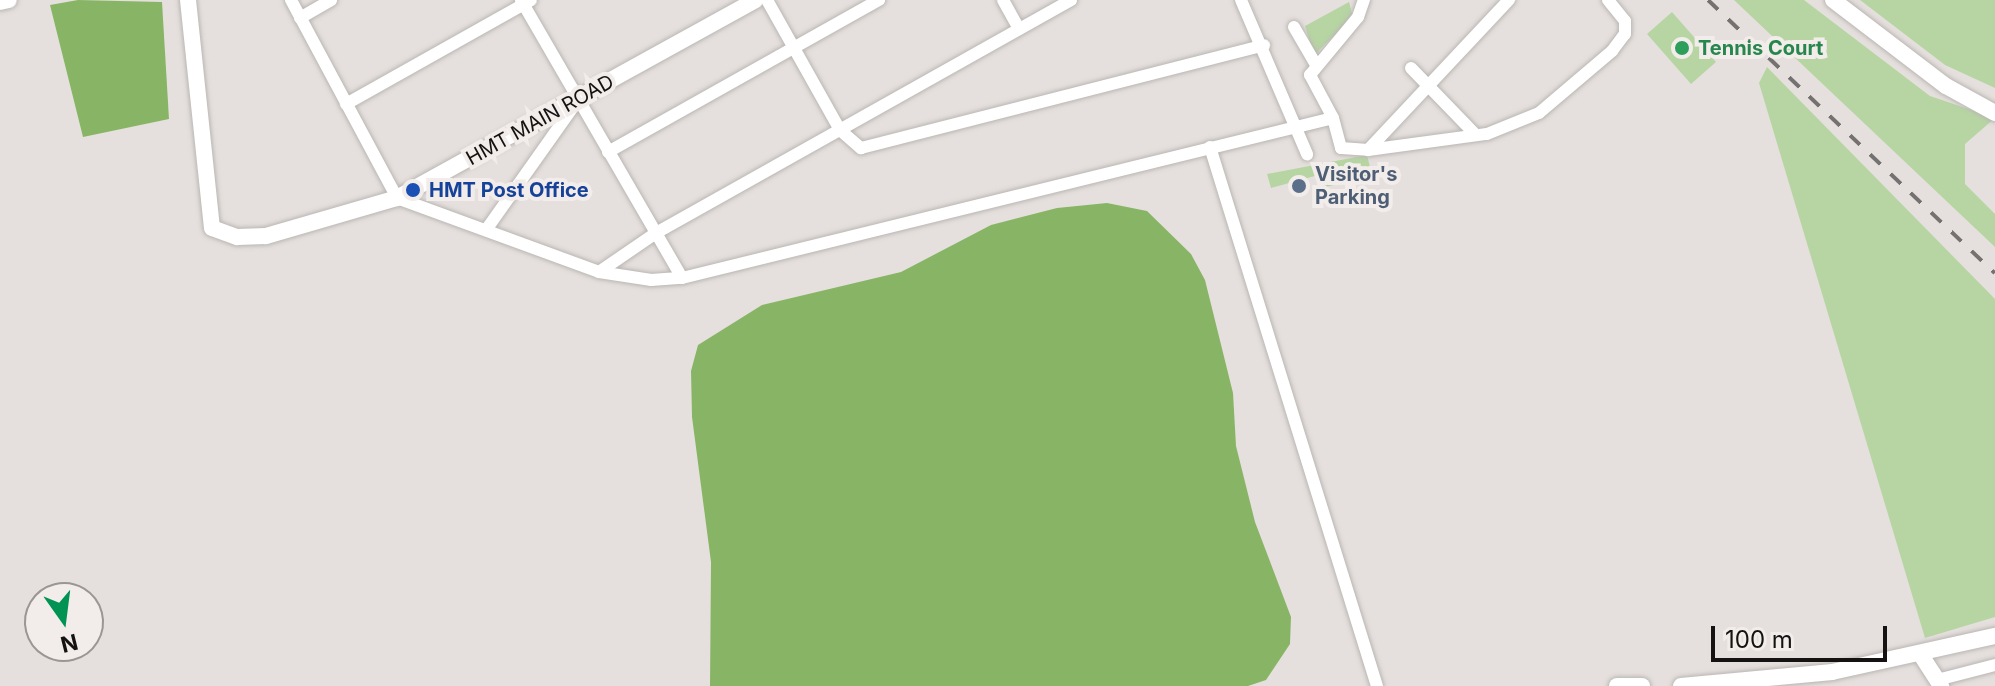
<!DOCTYPE html>
<html>
<head>
<meta charset="utf-8">
<style>
  body { margin:0 }
  #map { position:relative; width:1995px; height:686px; overflow:hidden; background:#e5e0dd; font-family:Inter,sans-serif }
  div>[style] { position:absolute }
  .green>* { inset:0; background:#b7d5a3 }
  .forest>* { inset:0; background:#88b565 }
  .roads { filter:drop-shadow(0 0 2px #bab6b3) drop-shadow(0 0 2px #bab6b3) }
  .street>* { height:12px; margin:-6px; padding:0 6px; transform-origin:6px; border-radius:6px; background:#fff }
  .secondary>* { height:16px; margin:-8px; padding:0 8px; transform-origin:8px; border-radius:8px; background:#fff }
  .rail>* { height:4px; margin-top:-2px; transform-origin:0; background:repeating-linear-gradient(90deg,#747170 0 14px,transparent 0 28px) }
  .dots>* { width:22px; height:22px; translate:-50% -50%; box-sizing:border-box; border:4px solid #f2edea; border-radius:50% }
  span { translate:-50% -50%; white-space:nowrap; text-align:center; line-height:1.15; -webkit-text-stroke:8px #f2edea; paint-order:stroke }
  .leisure-label { font-size:20px; color:#27864d; font-weight:700 }
  .left { translate:0 -50%; text-align:left }
  .street-label { font-size:20px; color:#141312 }
  .service-label { font-size:20px; color:#4e5e75; font-weight:700 }
  .transit-label { font-size:20px; color:#164399; font-weight:700 }
  .north { position:absolute; left:24px; top:582px; width:80px; height:80px; box-sizing:border-box; background:#f2edea; border:2px solid #999694; border-radius:50%; rotate:166deg; font-size:22px; font-weight:700; line-height:32px; text-align:center; color:#141312 }
  .north::after { content:''; display:block; margin:auto; width:28px; height:36px; background:#019353; clip-path:polygon(50% 0,100% 100%,50% 72%,0 100%) }
  .scale { position:absolute; left:1711px; top:626px; width:176px; height:36px; box-sizing:border-box; border:4px solid #141312; border-top:0; padding-left:10px; font-size:24px; line-height:28px; white-space:nowrap; color:#141312; -webkit-text-stroke:6px #f2edea; paint-order:stroke }
</style>
</head>
<body>
<div id="map">
  <div class="green">
    <div style="clip-path:polygon(1734px 0,1804px 0,1930px 96px,1995px 118px,1965px 144px,1965px 184px,1995px 214px,1995px 247px)"></div>
    <div style="clip-path:polygon(1860px 0,1995px 0,1995px 88px,1945px 65px)"></div>
    <div style="clip-path:polygon(1349px 2px,1353px 17px,1314px 55px,1305px 26px)"></div>
    <div style="clip-path:polygon(1672px 12px,1716px 62px,1691px 84px,1647px 34px)"></div>
    <div style="clip-path:polygon(1767px 67px,1995px 299px,1995px 617px,1925px 638px,1759px 83px)"></div>
    <div style="clip-path:polygon(1367px 155px,1372px 175px,1326px 187px,1322px 174px,1271px 188px,1267px 174px)"></div>
  </div>
  <div class="forest">
    <div style="clip-path:polygon(78px 0,162px 2px,169px 119px,83px 137px,50px 5px)"></div>
    <div style="clip-path:polygon(1107px 203px,1147px 211px,1191px 254px,1205px 280px,1233px 393px,1236px 446px,1255px 522px,1291px 617px,1290px 644px,1266px 680px,1248px 686px,710px 686px,711px 562px,692px 417px,691px 371px,698px 345px,762px 305px,901px 272px,991px 225px,1057px 208px)"></div>
  </div>
  <div class="roads">
    <div class="street">
      <div style="left:291px;top:0;width:225px;rotate:61.8deg"></div>
      <div style="left:397px;top:198px;width:215px;rotate:20.1deg"></div>
      <div style="left:599px;top:272px;width:53px;rotate:8.7deg"></div>
      <div style="left:651px;top:280px;width:31px;rotate:-4deg"></div>
      <div style="left:682px;top:278px;width:670px;rotate:-13.81deg"></div>
      <div style="left:1333px;top:118px;width:31px;rotate:75deg"></div>
      <div style="left:1341px;top:148px;width:27px;rotate:4deg"></div>
      <div style="left:1368px;top:150px;width:120px;rotate:-7.7deg"></div>
      <div style="left:1487px;top:134px;width:56px;rotate:-22deg"></div>
      <div style="left:1539px;top:113px;width:96px;rotate:-40.3deg"></div>
      <div style="left:1612px;top:51px;width:21px;rotate:-53deg"></div>
      <div style="left:1625px;top:34px;width:13px;rotate:-90deg"></div>
      <div style="left:1625px;top:21px;width:27px;rotate:-129deg"></div>
      <div style="left:521px;top:0;width:321px;rotate:59.9deg"></div>
      <div style="left:767px;top:0;width:149px;rotate:60.7deg"></div>
      <div style="left:840px;top:130px;width:28px;rotate:41deg"></div>
      <div style="left:861px;top:148px;width:416px;rotate:-14.3deg"></div>
      <div style="left:1003px;top:0;width:33px;rotate:61deg"></div>
      <div style="left:1241px;top:0;width:168px;rotate:66.8deg"></div>
      <div style="left:300px;top:18px;width:36px;rotate:-30deg"></div>
      <div style="left:1294px;top:27px;width:44px;rotate:59.9deg"></div>
      <div style="left:1411px;top:68px;width:92px;rotate:45.9deg"></div>
      <div style="left:346px;top:104px;width:212px;rotate:-29.3deg"></div>
      <div style="left:1333px;top:118px;width:49px;rotate:-118.1deg"></div>
      <div style="left:1310px;top:75px;width:75px;rotate:-50.4deg"></div>
      <div style="left:1358px;top:17px;width:18px;rotate:-71deg"></div>
      <div style="left:1210px;top:147px;width:564px;rotate:72.79deg"></div>
      <div style="left:1368px;top:150px;width:206px;rotate:-46.8deg"></div>
      <div style="left:608px;top:152px;width:311px;rotate:-29.3deg"></div>
      <div style="left:486px;top:230px;width:159px;rotate:-54.7deg"></div>
      <div style="left:599px;top:272px;width:69px;rotate:-34.4deg"></div>
      <div style="left:656px;top:233px;width:476px;rotate:-29.3deg"></div>
      <div style="left:1937px;top:680px;width:60px;rotate:-14.5deg"></div>
    </div>
    <div class="secondary">
      <div style="left:188px;top:0;width:229px;rotate:84deg"></div>
      <div style="left:212px;top:228px;width:27px;rotate:20deg"></div>
      <div style="left:237px;top:237px;width:29px;rotate:-2deg"></div>
      <div style="left:266px;top:236px;width:136px;rotate:-16.2deg"></div>
      <div style="left:397px;top:198px;width:409px;rotate:-28.9deg"></div>
      <div style="left:1833px;top:0;width:142px;rotate:37.3deg"></div>
      <div style="left:1946px;top:86px;width:56px;rotate:28.9deg"></div>
      <div style="left:0;top:2px;width:9px;rotate:-13deg"></div>
      <div style="left:1921px;top:655px;width:37px;rotate:57deg"></div>
      <div style="left:1617px;top:686px;width:25px"></div>
      <div style="left:1681px;top:686px;width:152px;rotate:-5.3deg"></div>
      <div style="left:1832px;top:672px;width:167px;rotate:-12.5deg"></div>
    </div>
  </div>
  <div class="rail">
    <div style="left:1708px;top:0;width:396px;rotate:43.6deg"></div>
  </div>
  <div class="dots">
    <div style="left:1682px;top:48px;background:#2e9e5b"></div>
    <div style="left:1299px;top:186px;background:#5c6f8a"></div>
    <div style="left:413px;top:190px;background:#1a4fb4"></div>
  </div>
  <div class="leisure-label">
    <span class="left" style="left:1698px;top:48px">Tennis Court</span>
  </div>
  <div class="street-label">
    <span style="left:540px;top:120px;rotate:-29deg">HMT MAIN ROAD</span>
  </div>
  <div class="service-label">
    <span class="left" style="left:1315px;top:186px">Visitor's<br>Parking</span>
  </div>
  <div class="transit-label">
    <span class="left" style="left:429px;top:190px">HMT Post Office</span>
  </div>
  <div class="north">N</div>
  <div class="scale">100 m</div>
</div>
</body>
</html>
